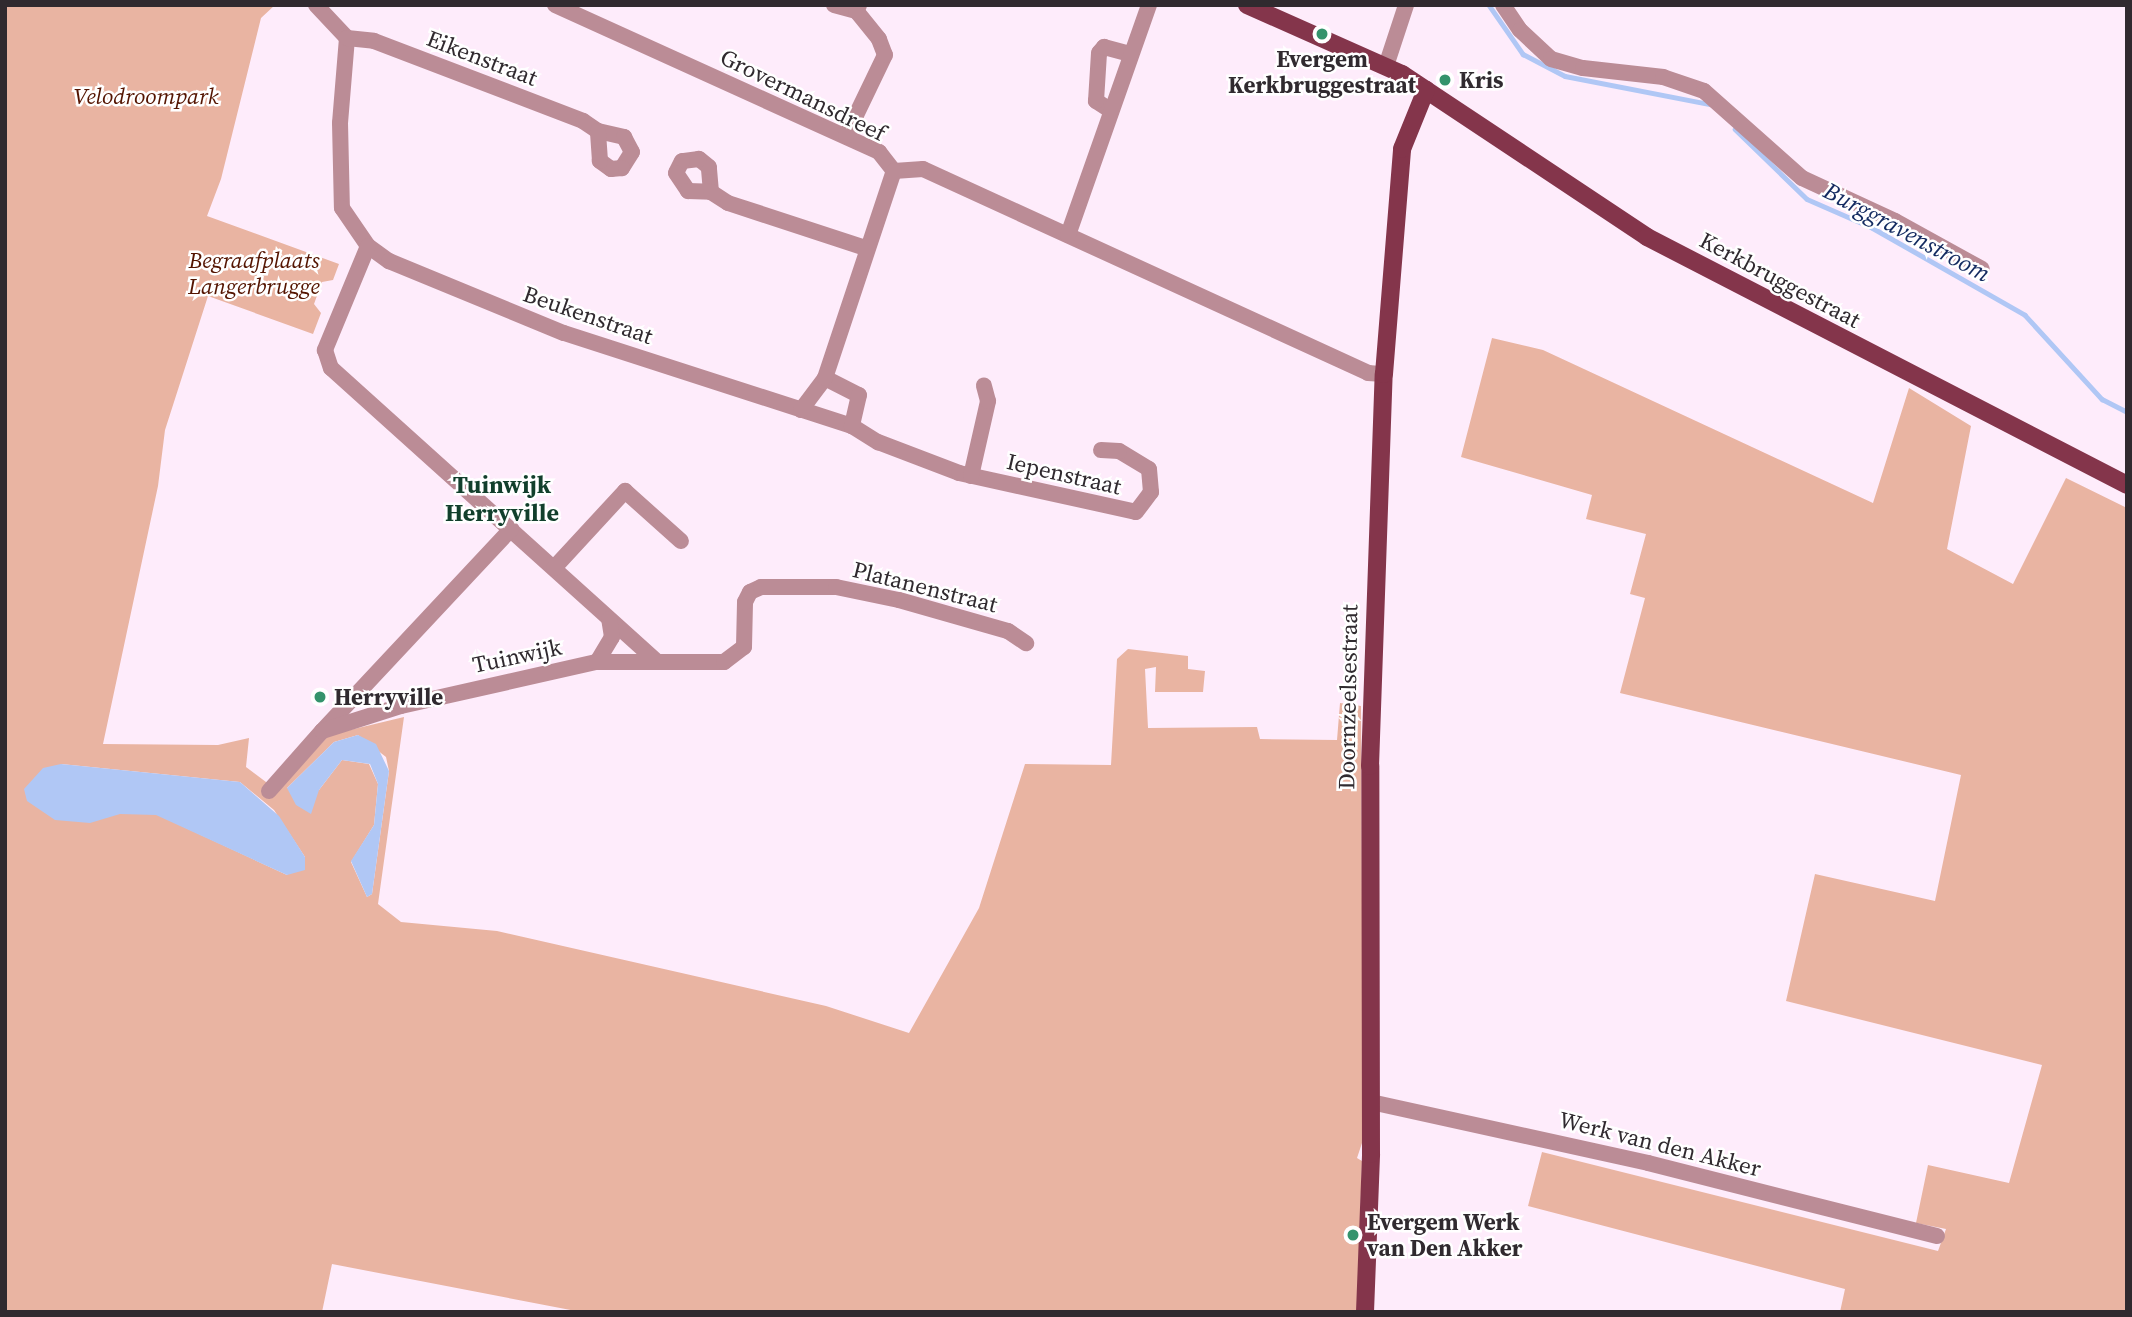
<!DOCTYPE html>
<html>
<head>
<meta charset="utf-8">
<style>
  body { margin:0 }
  #map { position:relative; width:2132px; height:1317px; overflow:hidden; background:#feecfb; font-family:"Source Serif 4",serif }
  div>[style] { position:absolute }
  .green>* { inset:0; background:#e9b4a2 }
  .water>* { inset:0; background:#b0c7f5 }
  .stream>* { height:4.5px; margin:-2.25px; padding:0 2.25px; transform-origin:2.25px; border-radius:2.25px; background:#b0c7f5 }
  .minor>* { height:16px; margin:-8px; padding:0 8px; transform-origin:8px; border-radius:8px; background:#bb8c96 }
  .major>* { height:18px; margin:-9px; padding:0 9px; transform-origin:9px; border-radius:9px; background:#84354b }
  .dots>* { width:19px; height:19px; translate:-50% -50%; box-sizing:border-box; border:4px solid #fff; border-radius:50% }
  span { translate:-50% -50%; white-space:nowrap; text-align:center; line-height:1.15; -webkit-text-stroke:5px #fff; paint-order:stroke }
  .street-label { font-size:23px; color:#302a2f }
  .poi-label { font-size:23px; color:#302a2f; font-weight:700 }
  .left { translate:0 -50%; text-align:left }
  .park-label { font-size:23px; color:#541400; font-style:italic }
  .water-label { font-size:24px; color:#152c61; font-style:italic }
  .neighbourhood-label { font-size:24px; color:#123f2c; font-weight:700 }
  .frame { position:absolute; inset:0; border:7px solid #302a2f; pointer-events:none }
</style>
</head>
<body>
<div id="map">
  <div class="green">
    <div style="clip-path:polygon(evenodd,5px 5px,275px 5px,261px 18px,221px 179px,207px 216px,339px 264px,333px 280px,322px 282px,314px 304px,321px 313px,313px 334px,208px 296px,165px 430px,158px 486px,103px 744px,218px 745px,249px 738px,246px 767px,278px 791px,329px 735px,404px 717px,378px 904px,401px 922px,497px 931px,826px 1006px,909px 1033px,979px 908px,1025px 764px,1111px 765px,1117px 659px,1128px 649px,1188px 656px,1188px 669px,1205px 671px,1203px 692px,1155px 692px,1156px 667px,1145px 669px,1148px 728px,1257px 727px,1260px 739px,1337px 740px,1340px 703px,1361px 706px,1363px 1099px,1362px 1143px,1357px 1158px,1362px 1161px,1357px 1312px,581px 1312px,332px 1264px,322px 1312px,5px 1312px,5px 5px,358px 735px,386px 757px,389px 771px,372px 894px,367px 897px,351px 862px,374px 825px,378px 784px,369px 764px,342px 760px,319px 790px,287px 788px,334px 742px,358px 735px,5px 5px,61px 764px,240px 782px,274px 810px,305px 857px,287px 875px,156px 814px,120px 814px,61px 764px)"></div>
    <div style="clip-path:polygon(1492px 338px,1543px 350px,1873px 503px,1909px 388px,1971px 426px,1947px 549px,2013px 584px,2066px 478px,2127px 508px,2127px 1312px,1840px 1312px,1845px 1289px,1528px 1206px,1542px 1152px,1938px 1251px,1946px 1229px,1916px 1223px,1928px 1165px,2009px 1183px,2042px 1065px,1786px 1001px,1815px 874px,1935px 901px,1961px 775px,1620px 693px,1645px 598px,1630px 594px,1646px 534px,1586px 519px,1592px 495px,1461px 457px)"></div>
  </div>
  <div class="water">
    <div style="clip-path:polygon(358px 735px,376px 744px,389px 771px,372px 894px,367px 897px,351px 861px,374px 825px,378px 784px,370px 764px,342px 760px,319px 790px,311px 814px,296px 805px,287px 788px,334px 742px)"></div>
    <div style="clip-path:polygon(61px 764px,240px 782px,279px 816px,305px 857px,305px 870px,287px 875px,156px 815px,120px 814px,90px 823px,55px 820px,27px 801px,24px 789px,43px 768px)"></div>
  </div>
  <div class="stream">
    <div style="left:1489px;top:5px;width:60px;rotate:55.2deg"></div>
    <div style="left:1523px;top:54px;width:47px;rotate:27.6deg"></div>
    <div style="left:1565px;top:76px;width:147px;rotate:11deg"></div>
    <div style="left:1735px;top:129px;width:100px;rotate:44.2deg"></div>
    <div style="left:1807px;top:199px;width:70px;rotate:23.6deg"></div>
    <div style="left:1871px;top:227px;width:177px;rotate:29.7deg"></div>
    <div style="left:2025px;top:315px;width:114px;rotate:47.5deg"></div>
    <div style="left:2102px;top:399px;width:28px;rotate:27deg"></div>
  </div>
  <div class="minor">
    <div style="left:316px;top:5px;width:45px;rotate:46.8deg"></div>
    <div style="left:347px;top:38px;width:85px;rotate:94.7deg"></div>
    <div style="left:340px;top:123px;width:85px;rotate:88.7deg"></div>
    <div style="left:342px;top:208px;width:46px;rotate:55.6deg"></div>
    <div style="left:368px;top:246px;width:26px;rotate:36deg"></div>
    <div style="left:389px;top:261px;width:189px;rotate:22.4deg"></div>
    <div style="left:564px;top:333px;width:303px;rotate:17.9deg"></div>
    <div style="left:852px;top:426px;width:31px;rotate:32deg"></div>
    <div style="left:878px;top:442px;width:87px;rotate:20.9deg"></div>
    <div style="left:959px;top:473px;width:181px;rotate:12.4deg"></div>
    <div style="left:1136px;top:512px;width:25px;rotate:-53deg"></div>
    <div style="left:1151px;top:492px;width:23px;rotate:-95deg"></div>
    <div style="left:1149px;top:469px;width:35px;rotate:-149deg"></div>
    <div style="left:1119px;top:451px;width:18px;rotate:-177deg"></div>
    <div style="left:555px;top:5px;width:356px;rotate:24.4deg"></div>
    <div style="left:879px;top:152px;width:24px;rotate:52deg"></div>
    <div style="left:894px;top:171px;width:29px;rotate:-4deg"></div>
    <div style="left:923px;top:169px;width:490px;rotate:24.6deg"></div>
    <div style="left:1368px;top:373px;width:16px;rotate:4deg"></div>
    <div style="left:834px;top:5px;width:23px;rotate:15deg"></div>
    <div style="left:856px;top:11px;width:7px;rotate:-63deg"></div>
    <div style="left:1503px;top:5px;width:30px;rotate:56deg"></div>
    <div style="left:1520px;top:30px;width:42px;rotate:43.1deg"></div>
    <div style="left:1551px;top:59px;width:33px;rotate:16deg"></div>
    <div style="left:1583px;top:68px;width:81px;rotate:6.4deg"></div>
    <div style="left:1663px;top:77px;width:43px;rotate:18.9deg"></div>
    <div style="left:1704px;top:91px;width:131px;rotate:41.6deg"></div>
    <div style="left:1802px;top:178px;width:102px;rotate:24.8deg"></div>
    <div style="left:1895px;top:221px;width:99px;rotate:28.9deg"></div>
    <div style="left:347px;top:38px;width:27px;rotate:6deg"></div>
    <div style="left:374px;top:41px;width:224px;rotate:20.9deg"></div>
    <div style="left:583px;top:121px;width:18px;rotate:34deg"></div>
    <div style="left:598px;top:131px;width:27px;rotate:13deg"></div>
    <div style="left:624px;top:137px;width:17px;rotate:62deg"></div>
    <div style="left:632px;top:152px;width:19px;rotate:122deg"></div>
    <div style="left:622px;top:168px;width:11px;rotate:175deg"></div>
    <div style="left:611px;top:169px;width:14px;rotate:-144deg"></div>
    <div style="left:600px;top:161px;width:30px;rotate:-94deg"></div>
    <div style="left:1386px;top:66px;width:64px;rotate:-71.8deg"></div>
    <div style="left:1110px;top:110px;width:17px;rotate:-147deg"></div>
    <div style="left:1096px;top:101px;width:48px;rotate:-86.4deg"></div>
    <div style="left:1099px;top:53px;width:8px;rotate:-50deg"></div>
    <div style="left:1104px;top:47px;width:27px;rotate:15deg"></div>
    <div style="left:846px;top:136px;width:90px;rotate:-64.3deg"></div>
    <div style="left:885px;top:55px;width:17px;rotate:-111deg"></div>
    <div style="left:879px;top:39px;width:36px;rotate:-129deg"></div>
    <div style="left:711px;top:192px;width:25px;rotate:-95deg"></div>
    <div style="left:709px;top:167px;width:13px;rotate:-141deg"></div>
    <div style="left:699px;top:159px;width:17px;rotate:173deg"></div>
    <div style="left:682px;top:161px;width:13px;rotate:117deg"></div>
    <div style="left:676px;top:173px;width:22px;rotate:56deg"></div>
    <div style="left:688px;top:191px;width:23px;rotate:2deg"></div>
    <div style="left:711px;top:192px;width:20px;rotate:33deg"></div>
    <div style="left:728px;top:203px;width:145px;rotate:18.1deg"></div>
    <div style="left:1068px;top:235px;width:244px;rotate:-70.6deg"></div>
    <div style="left:368px;top:246px;width:113px;rotate:112.5deg"></div>
    <div style="left:325px;top:350px;width:19px;rotate:72deg"></div>
    <div style="left:331px;top:368px;width:438px;rotate:42deg"></div>
    <div style="left:825px;top:378px;width:38px;rotate:27deg"></div>
    <div style="left:859px;top:395px;width:32px;rotate:103deg"></div>
    <div style="left:801px;top:410px;width:40px;rotate:-53deg"></div>
    <div style="left:825px;top:378px;width:218px;rotate:-71.6deg"></div>
    <div style="left:971px;top:476px;width:77px;rotate:-77.2deg"></div>
    <div style="left:988px;top:401px;width:16px;rotate:-105deg"></div>
    <div style="left:554px;top:568px;width:105px;rotate:-47.3deg"></div>
    <div style="left:625px;top:491px;width:75px;rotate:41.8deg"></div>
    <div style="left:597px;top:662px;width:29px;rotate:-59deg"></div>
    <div style="left:612px;top:637px;width:18px;rotate:-99deg"></div>
    <div style="left:324px;top:729px;width:274px;rotate:-46.9deg"></div>
    <div style="left:269px;top:791px;width:80px;rotate:-48.5deg"></div>
    <div style="left:322px;top:731px;width:83px;rotate:-17.6deg"></div>
    <div style="left:401px;top:706px;width:201px;rotate:-12.7deg"></div>
    <div style="left:597px;top:662px;width:127px"></div>
    <div style="left:724px;top:662px;width:25px;rotate:-37deg"></div>
    <div style="left:744px;top:647px;width:45px;rotate:-88.7deg"></div>
    <div style="left:745px;top:602px;width:11px;rotate:-63deg"></div>
    <div style="left:750px;top:592px;width:12px;rotate:-24deg"></div>
    <div style="left:761px;top:587px;width:75px"></div>
    <div style="left:836px;top:587px;width:64px;rotate:11.7deg"></div>
    <div style="left:899px;top:600px;width:113px;rotate:15.9deg"></div>
    <div style="left:1008px;top:631px;width:22px;rotate:34deg"></div>
    <div style="left:1371px;top:1102px;width:284px;rotate:12.4deg"></div>
    <div style="left:1648px;top:1163px;width:298px;rotate:14.2deg"></div>
  </div>
  <div class="major">
    <div style="left:1247px;top:5px;width:170px;rotate:24deg"></div>
    <div style="left:1402px;top:74px;width:294px;rotate:33.6deg"></div>
    <div style="left:1647px;top:237px;width:540px;rotate:27.32deg"></div>
    <div style="left:1365px;top:1312px;width:158px;rotate:-87.8deg"></div>
    <div style="left:1371px;top:1154px;width:388px;rotate:-90.1deg"></div>
    <div style="left:1370px;top:766px;width:392px;rotate:-88deg"></div>
    <div style="left:1384px;top:374px;width:226px;rotate:-85.4deg"></div>
    <div style="left:1402px;top:149px;width:64px;rotate:-67.9deg"></div>
  </div>
  <div class="dots">
    <div style="left:1322px;top:34px;background:#34936c"></div>
    <div style="left:1445px;top:80px;background:#34936c"></div>
    <div style="left:320px;top:697px;background:#34936c"></div>
    <div style="left:1353px;top:1235px;background:#34936c"></div>
  </div>
  <div class="street-label">
    <span style="left:482px;top:58px;rotate:21deg">Eikenstraat</span>
    <span style="left:803px;top:95px;rotate:26deg">Grovermansdreef</span>
    <span style="left:1780px;top:280px;rotate:28deg">Kerkbruggestraat</span>
    <span style="left:588px;top:315px;rotate:19deg">Beukenstraat</span>
    <span style="left:1064px;top:474px;rotate:13deg">Iepenstraat</span>
    <span style="left:925px;top:587px;rotate:14deg">Platanenstraat</span>
    <span style="left:517px;top:656px;rotate:-12deg">Tuinwijk</span>
    <span style="left:1348px;top:697px;rotate:-89deg">Doornzeelsestraat</span>
    <span style="left:1660px;top:1144px;rotate:14deg">Werk van den Akker</span>
  </div>
  <div class="poi-label">
    <span style="left:1322px;top:72px">Evergem<br>Kerkbruggestraat</span>
    <span class="left" style="left:1459px;top:80px">Kris</span>
    <span class="left" style="left:334px;top:697px">Herryville</span>
    <span class="left" style="left:1367px;top:1235px">Evergem Werk<br>van Den Akker</span>
  </div>
  <div class="park-label">
    <span style="left:146px;top:96px">Velodroompark</span>
    <span style="left:254px;top:273px">Begraafplaats<br>Langerbrugge</span>
  </div>
  <div class="water-label">
    <span style="left:1907px;top:232px;rotate:28deg">Burggravenstroom</span>
  </div>
  <div class="neighbourhood-label">
    <span style="left:502px;top:499px">Tuinwijk<br>Herryville</span>
  </div>
  <div class="frame"></div>
</div>
</body>
</html>
